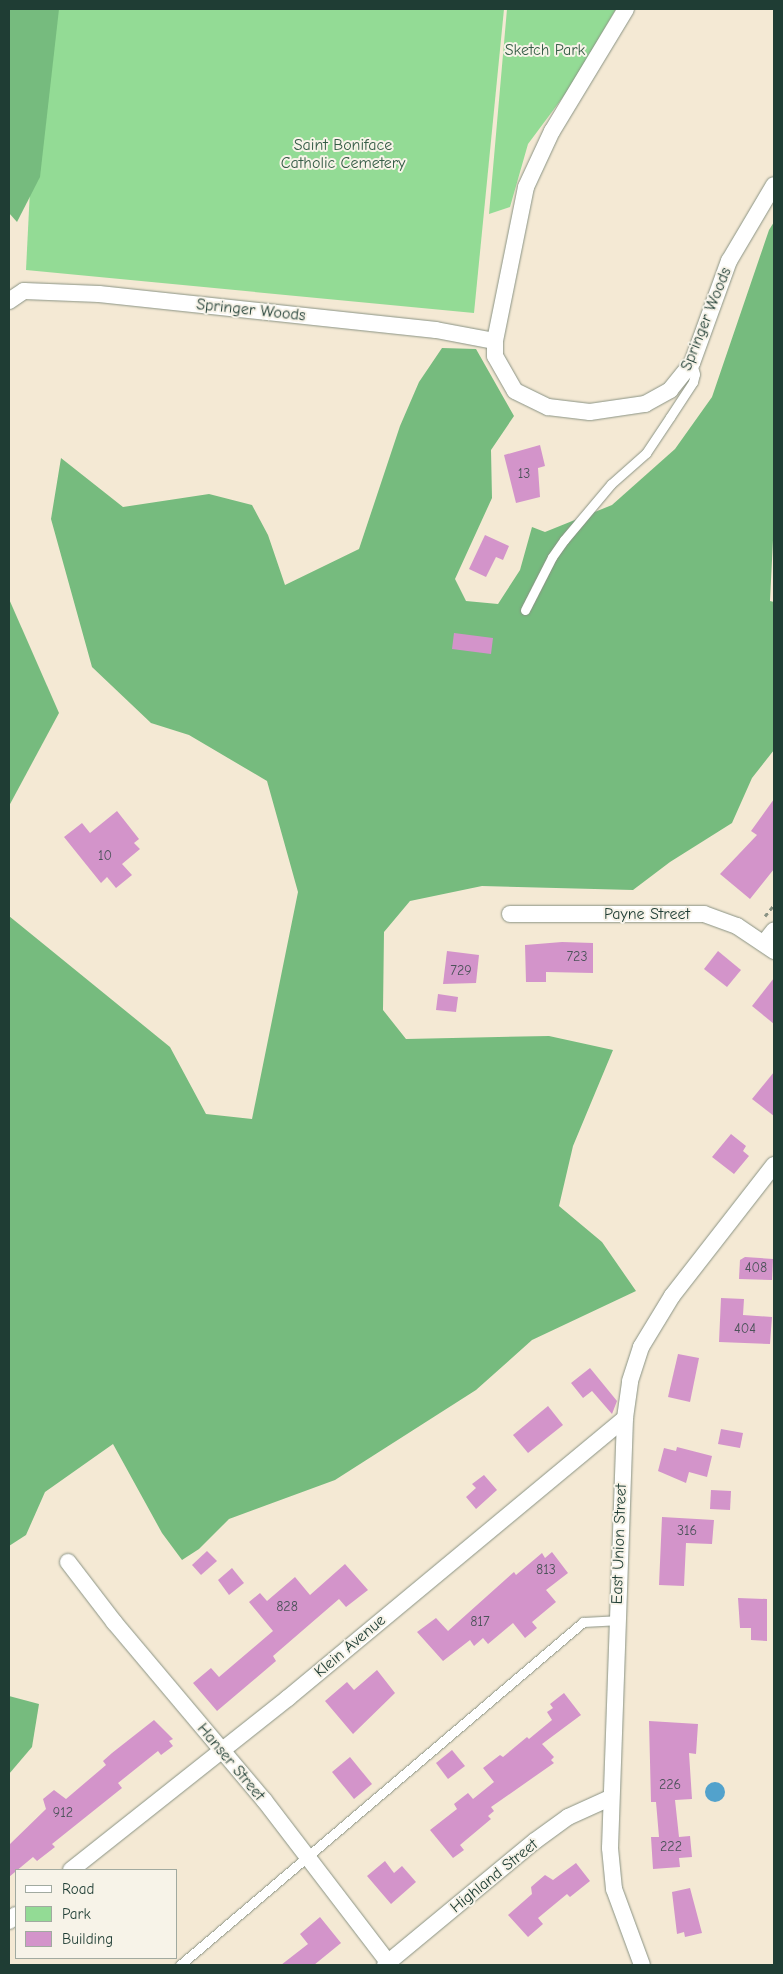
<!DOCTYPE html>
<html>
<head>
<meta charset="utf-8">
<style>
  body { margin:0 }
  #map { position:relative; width:783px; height:1974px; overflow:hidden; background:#f4e9d4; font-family:"Comic Neue",sans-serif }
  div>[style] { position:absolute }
  .green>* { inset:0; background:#93db95 }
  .forest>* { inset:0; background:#76bb7e }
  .water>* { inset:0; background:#52a2cc }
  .round { border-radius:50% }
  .building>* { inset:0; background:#d394ca }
  .path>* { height:3px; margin-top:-1.5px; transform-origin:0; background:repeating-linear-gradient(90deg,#8a9384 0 4px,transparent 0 8px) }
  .roads { filter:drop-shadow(0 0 1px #8a9384) drop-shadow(0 0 1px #8a9384) }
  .lane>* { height:9px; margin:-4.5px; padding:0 4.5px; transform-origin:4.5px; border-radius:4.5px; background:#fff }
  .street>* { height:16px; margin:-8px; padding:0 8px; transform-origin:8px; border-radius:8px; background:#fff }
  span { translate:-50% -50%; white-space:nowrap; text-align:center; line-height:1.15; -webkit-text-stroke:4px #f7f3e8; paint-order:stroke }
  .number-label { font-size:14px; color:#4c535a }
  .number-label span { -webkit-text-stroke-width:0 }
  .park-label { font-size:16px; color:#365d47 }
  .street-label { font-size:16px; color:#1f3d34 }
  .frame { position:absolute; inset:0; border:10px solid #1f3d34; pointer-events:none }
  .legend { position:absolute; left:15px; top:1869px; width:162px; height:90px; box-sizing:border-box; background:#f7f3e8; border:1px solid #a1aaa0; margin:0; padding:6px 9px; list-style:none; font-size:15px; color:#1f3d34 }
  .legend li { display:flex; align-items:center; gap:10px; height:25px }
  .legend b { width:25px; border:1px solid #a1aaa0 }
</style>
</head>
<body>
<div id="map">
  <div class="green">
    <div style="clip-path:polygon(39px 9px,504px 9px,474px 313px,26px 270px)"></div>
    <div style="clip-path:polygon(507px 9px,616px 9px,569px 89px,528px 144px,510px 207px,489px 214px)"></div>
  </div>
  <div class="forest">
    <div style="clip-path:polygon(9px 9px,59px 9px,40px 177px,17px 222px,9px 213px)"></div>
    <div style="clip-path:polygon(774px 222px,774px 520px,770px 601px,774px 602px,774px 750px,752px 778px,732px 823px,670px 862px,633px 890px,482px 886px,410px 901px,384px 932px,383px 1010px,406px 1039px,549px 1036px,613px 1050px,573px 1146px,559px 1206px,602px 1242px,636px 1291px,532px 1340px,476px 1390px,335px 1480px,229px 1519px,199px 1549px,182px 1560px,162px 1533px,113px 1444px,45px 1492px,26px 1535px,9px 1546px,9px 916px,170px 1047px,206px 1114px,252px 1119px,298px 892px,267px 781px,189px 735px,151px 723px,92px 667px,51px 519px,61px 458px,123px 507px,209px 494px,252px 505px,268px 535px,285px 585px,359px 549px,400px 426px,419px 382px,442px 348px,476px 349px,514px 416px,491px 450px,492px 498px,455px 579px,466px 601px,498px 604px,520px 570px,532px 527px,545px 532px,612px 505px,675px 449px,712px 397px,769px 230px)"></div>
    <div style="clip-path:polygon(9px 599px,59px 713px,9px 806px)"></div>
    <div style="clip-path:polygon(9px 1696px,39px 1704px,32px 1747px,9px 1774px)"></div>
  </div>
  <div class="water">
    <div class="round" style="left:705px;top:1782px;width:20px;height:20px"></div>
  </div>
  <div class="building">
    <div style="clip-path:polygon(540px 445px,545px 466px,538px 468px,540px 497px,516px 503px,504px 455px)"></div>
    <div style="clip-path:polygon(485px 535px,509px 546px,503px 560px,496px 557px,486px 577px,469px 569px)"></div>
    <div style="clip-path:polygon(454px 633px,493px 638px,491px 654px,452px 649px)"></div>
    <div style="clip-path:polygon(774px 799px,774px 869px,750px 899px,720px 874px,757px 835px,751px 831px)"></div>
    <div style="clip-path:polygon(117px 811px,139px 839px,134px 843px,140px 849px,122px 864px,132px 875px,116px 888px,107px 877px,101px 883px,64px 837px,82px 823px,90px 833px)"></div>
    <div style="clip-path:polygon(562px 942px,593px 943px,593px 973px,546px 972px,546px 982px,526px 982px,525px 945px)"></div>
    <div style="clip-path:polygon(447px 951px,479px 955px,476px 983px,443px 984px)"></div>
    <div style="clip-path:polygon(718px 951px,741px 970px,727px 987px,704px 969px)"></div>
    <div style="clip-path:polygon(774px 978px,774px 1024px,752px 1006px)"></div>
    <div style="clip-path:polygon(438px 994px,458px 997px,456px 1012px,436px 1010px)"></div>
    <div style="clip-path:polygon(774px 1072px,774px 1116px,752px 1099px)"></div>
    <div style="clip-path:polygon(731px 1134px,746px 1146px,743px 1151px,749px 1156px,734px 1174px,712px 1157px)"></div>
    <div style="clip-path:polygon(745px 1257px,773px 1259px,772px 1280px,739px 1279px,740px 1260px)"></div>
    <div style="clip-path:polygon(721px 1298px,744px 1299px,743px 1315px,772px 1317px,770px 1344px,719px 1342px)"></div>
    <div style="clip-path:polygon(678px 1354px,699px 1358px,690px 1402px,668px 1397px)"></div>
    <div style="clip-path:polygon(590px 1368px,617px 1401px,612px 1414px,592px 1391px,583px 1398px,571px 1383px)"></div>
    <div style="clip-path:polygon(548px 1406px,563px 1425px,528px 1453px,513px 1435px)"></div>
    <div style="clip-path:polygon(721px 1429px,743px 1433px,740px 1448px,718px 1444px)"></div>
    <div style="clip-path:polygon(677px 1447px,712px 1456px,707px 1477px,689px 1472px,686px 1483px,658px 1471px,664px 1448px,676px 1451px)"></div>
    <div style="clip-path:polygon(484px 1475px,497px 1490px,476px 1509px,466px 1497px,476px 1488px,472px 1484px)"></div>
    <div style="clip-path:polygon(711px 1490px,731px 1491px,730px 1510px,710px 1509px)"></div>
    <div style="clip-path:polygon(662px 1517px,714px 1520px,712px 1544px,686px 1543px,684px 1586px,659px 1585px)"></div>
    <div style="clip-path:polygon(207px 1551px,217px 1561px,201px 1575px,192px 1565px)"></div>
    <div style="clip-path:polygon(552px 1552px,568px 1573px,546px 1590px,556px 1602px,532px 1622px,537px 1628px,525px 1638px,513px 1623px,488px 1644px,483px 1638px,474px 1646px,470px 1640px,443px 1661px,417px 1632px,436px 1618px,448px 1631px,514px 1572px,516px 1575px,542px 1553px,545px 1558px)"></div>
    <div style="clip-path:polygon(345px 1564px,368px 1590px,346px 1607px,339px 1599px,273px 1656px,276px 1661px,217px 1711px,193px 1683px,211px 1668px,219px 1677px,273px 1631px,249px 1602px,260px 1593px,267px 1601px,295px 1577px,310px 1595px)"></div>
    <div style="clip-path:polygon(232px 1568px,244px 1583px,229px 1595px,218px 1580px)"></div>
    <div style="clip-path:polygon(738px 1598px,767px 1599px,767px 1641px,751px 1640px,751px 1628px,740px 1628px)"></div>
    <div style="clip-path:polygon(377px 1670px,395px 1693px,353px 1734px,325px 1701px,347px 1682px,354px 1690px)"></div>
    <div style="clip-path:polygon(564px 1693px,581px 1715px,542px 1744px,554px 1757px,551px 1760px,554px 1763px,491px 1807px,494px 1811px,488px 1816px,491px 1819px,460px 1845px,464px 1850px,453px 1858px,430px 1830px,457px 1809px,454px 1804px,468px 1793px,473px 1799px,494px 1782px,483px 1768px,500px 1755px,503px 1757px,527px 1737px,529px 1739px,552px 1720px,547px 1712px,553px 1708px,550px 1704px)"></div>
    <div style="clip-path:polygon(154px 1720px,173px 1739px,169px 1741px,173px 1746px,161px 1755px,158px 1751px,118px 1783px,122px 1788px,52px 1844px,55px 1847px,37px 1861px,33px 1857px,9px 1877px,9px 1845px,46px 1809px,43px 1799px,54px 1790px,66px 1799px,106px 1765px,103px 1761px,112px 1753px)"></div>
    <div style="clip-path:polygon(649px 1721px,698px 1724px,696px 1754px,689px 1753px,692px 1799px,675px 1800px,679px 1837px,690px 1836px,692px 1857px,679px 1858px,680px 1867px,653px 1869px,651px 1837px,659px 1837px,656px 1802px,651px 1802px)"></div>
    <div style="clip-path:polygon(452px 1750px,465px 1766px,448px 1779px,436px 1763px)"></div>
    <div style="clip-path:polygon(350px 1757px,372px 1784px,354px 1799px,332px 1772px)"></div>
    <div style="clip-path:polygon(385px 1861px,394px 1873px,402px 1866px,416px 1882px,391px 1904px,367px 1876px)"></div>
    <div style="clip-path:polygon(576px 1863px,590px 1881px,570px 1897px,567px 1894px,538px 1918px,543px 1924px,528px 1937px,508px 1915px,532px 1894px,531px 1887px,545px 1875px,553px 1880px)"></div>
    <div style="clip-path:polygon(690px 1888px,702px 1933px,685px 1937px,684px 1932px,677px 1934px,672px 1892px)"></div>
    <div style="clip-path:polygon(320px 1917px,341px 1943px,314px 1965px,281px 1965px,308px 1944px,300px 1934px)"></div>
  </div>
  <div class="path">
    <div style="left:765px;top:916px;width:14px;rotate:-51deg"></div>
  </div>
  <div class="roads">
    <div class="lane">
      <div style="left:525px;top:610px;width:59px;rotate:-63deg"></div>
      <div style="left:552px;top:557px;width:21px;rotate:-55deg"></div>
      <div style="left:564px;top:540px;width:73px;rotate:-50deg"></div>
      <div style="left:611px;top:484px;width:47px;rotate:-41.5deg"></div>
      <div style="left:646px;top:453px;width:43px;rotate:-56.3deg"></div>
      <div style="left:670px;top:417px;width:42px;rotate:-56.7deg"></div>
      <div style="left:693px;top:382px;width:8px;rotate:-76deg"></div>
      <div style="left:695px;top:374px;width:11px;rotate:-105deg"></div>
      <div style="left:180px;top:1965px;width:529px;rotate:-40.4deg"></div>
      <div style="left:583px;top:1622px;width:33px;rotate:-3deg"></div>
    </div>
    <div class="street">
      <div style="left:626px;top:9px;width:143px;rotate:121.2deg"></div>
      <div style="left:552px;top:131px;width:62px;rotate:114.9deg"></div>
      <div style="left:526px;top:187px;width:157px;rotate:101.4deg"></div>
      <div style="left:495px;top:341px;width:15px;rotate:90deg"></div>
      <div style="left:495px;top:356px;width:40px;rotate:60.3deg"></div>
      <div style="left:515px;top:391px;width:37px;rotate:26deg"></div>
      <div style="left:548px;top:407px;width:42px;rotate:6.8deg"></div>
      <div style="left:590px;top:412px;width:56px;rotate:-8.3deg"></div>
      <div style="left:645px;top:404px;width:29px;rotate:-29deg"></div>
      <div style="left:670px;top:390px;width:35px;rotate:-51deg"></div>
      <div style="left:692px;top:363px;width:109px;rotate:-70.1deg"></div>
      <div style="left:729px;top:261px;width:88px;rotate:-59.4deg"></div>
      <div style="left:9px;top:301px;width:18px;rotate:-34deg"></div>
      <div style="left:24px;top:291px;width:75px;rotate:2.3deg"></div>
      <div style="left:99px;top:294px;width:339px;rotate:6.1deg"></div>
      <div style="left:436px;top:330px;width:60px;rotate:10.6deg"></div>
      <div style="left:510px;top:914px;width:194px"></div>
      <div style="left:704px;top:914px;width:35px;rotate:20deg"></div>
      <div style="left:737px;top:926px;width:45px;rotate:34deg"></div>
      <div style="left:764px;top:943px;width:16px;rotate:-52deg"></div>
      <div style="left:68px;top:1562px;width:76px;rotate:52.5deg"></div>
      <div style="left:114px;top:1622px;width:233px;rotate:49.9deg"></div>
      <div style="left:264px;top:1800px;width:208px;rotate:52.6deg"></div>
      <div style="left:71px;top:1870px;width:277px;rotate:-38.4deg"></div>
      <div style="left:288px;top:1698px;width:438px;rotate:-39.7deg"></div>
      <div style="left:9px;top:1921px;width:9px;rotate:-41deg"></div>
      <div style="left:385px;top:1965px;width:195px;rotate:-39.6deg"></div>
      <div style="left:535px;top:1841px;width:41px;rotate:-36deg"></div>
      <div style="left:568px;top:1817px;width:46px;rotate:-24.3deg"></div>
      <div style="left:642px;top:1965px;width:81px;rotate:-110.2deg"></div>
      <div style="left:614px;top:1889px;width:41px;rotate:-95.6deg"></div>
      <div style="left:610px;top:1848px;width:430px;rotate:-88deg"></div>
      <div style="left:625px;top:1418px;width:37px;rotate:-82deg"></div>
      <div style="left:630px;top:1381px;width:36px;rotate:-72deg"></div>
      <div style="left:641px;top:1347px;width:60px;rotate:-58.7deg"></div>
      <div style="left:672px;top:1296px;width:166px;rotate:-52.1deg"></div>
    </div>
  </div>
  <div class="number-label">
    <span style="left:524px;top:474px">13</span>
    <span style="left:105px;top:856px">10</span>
    <span style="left:577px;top:957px">723</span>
    <span style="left:461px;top:971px">729</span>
    <span style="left:756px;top:1268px">408</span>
    <span style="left:745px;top:1329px">404</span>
    <span style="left:687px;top:1531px">316</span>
    <span style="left:546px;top:1570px">813</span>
    <span style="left:287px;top:1607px">828</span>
    <span style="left:480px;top:1622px">817</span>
    <span style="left:670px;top:1785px">226</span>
    <span style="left:63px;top:1813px">912</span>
    <span style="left:671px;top:1847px">222</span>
  </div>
  <div class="park-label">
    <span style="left:545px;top:50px">Sketch Park</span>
    <span style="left:343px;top:154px">Saint Boniface<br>Catholic Cemetery</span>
  </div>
  <div class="street-label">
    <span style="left:251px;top:310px;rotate:6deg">Springer Woods</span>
    <span style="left:706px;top:319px;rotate:-68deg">Springer Woods</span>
    <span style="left:647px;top:914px">Payne Street</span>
    <span style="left:619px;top:1544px;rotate:-88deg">East Union Street</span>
    <span style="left:350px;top:1646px;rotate:-40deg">Klein Avenue</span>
    <span style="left:231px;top:1762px;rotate:50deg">Hanser Street</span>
    <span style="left:494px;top:1876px;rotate:-39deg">Highland Street</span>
  </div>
  <div class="frame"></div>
  <ul class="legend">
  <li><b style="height:6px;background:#fff"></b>Road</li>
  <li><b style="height:14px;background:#93db95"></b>Park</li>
  <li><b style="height:14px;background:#d394ca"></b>Building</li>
  </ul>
</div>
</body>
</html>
